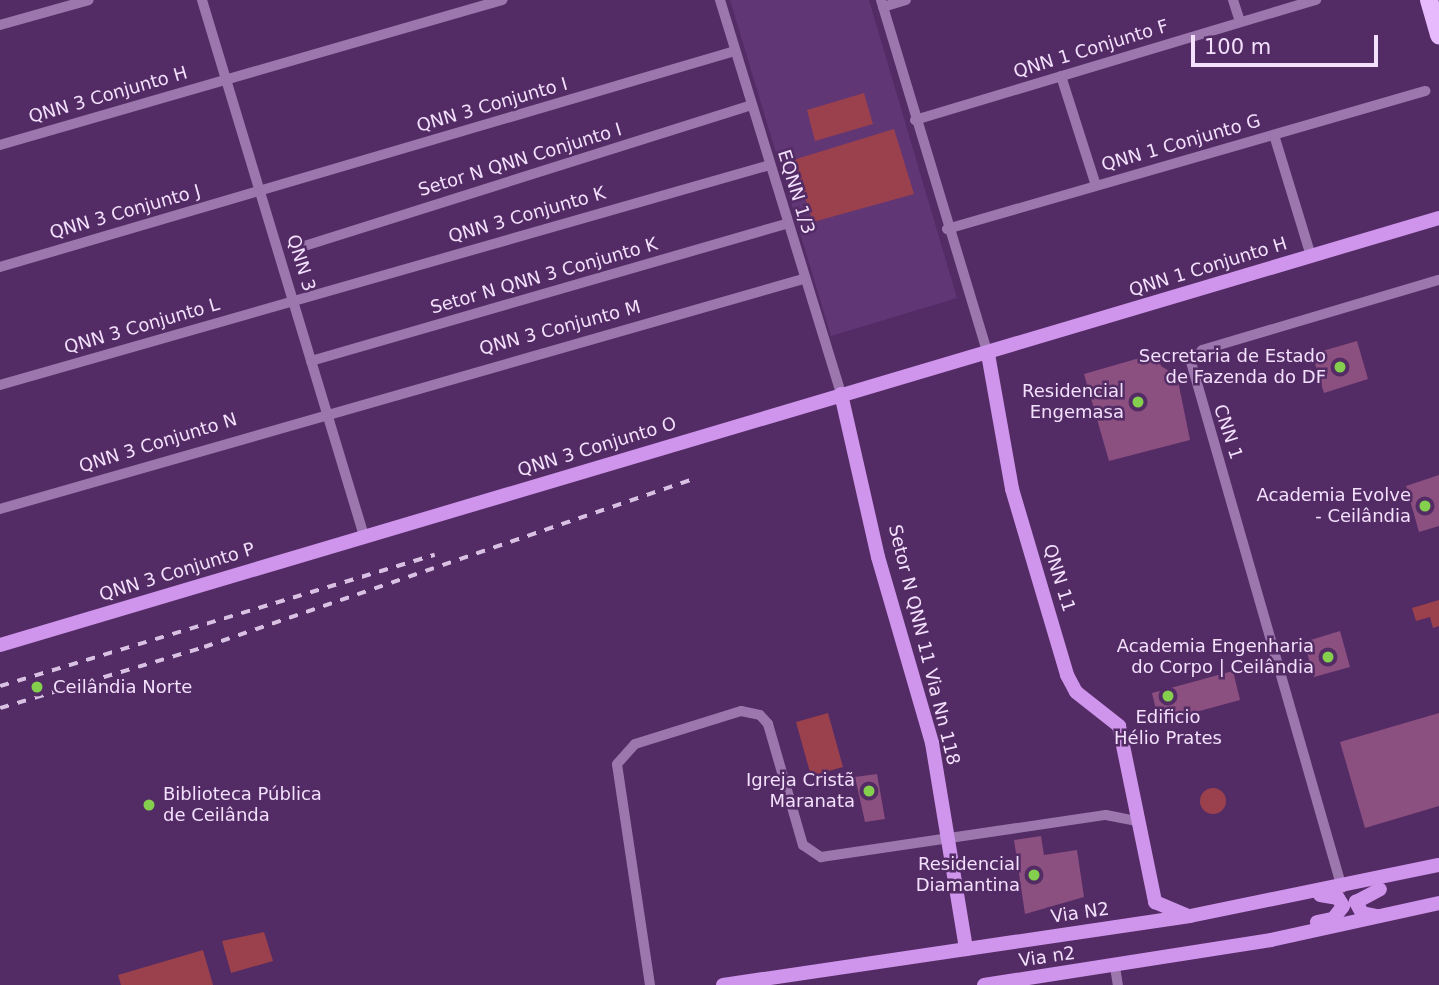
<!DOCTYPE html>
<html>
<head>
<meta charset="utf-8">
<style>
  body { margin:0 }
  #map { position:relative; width:1439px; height:985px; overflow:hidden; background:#532b65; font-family:"DejaVu Sans",sans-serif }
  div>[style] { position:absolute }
  .built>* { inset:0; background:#613675 }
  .green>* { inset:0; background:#9b414d }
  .round { border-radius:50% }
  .building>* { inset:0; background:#8c5080 }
  .street>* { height:10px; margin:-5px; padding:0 5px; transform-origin:5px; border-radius:5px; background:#9b77ad }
  .secondary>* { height:14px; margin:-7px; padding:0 7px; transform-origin:7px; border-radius:7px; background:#cf94eb }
  .primary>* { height:18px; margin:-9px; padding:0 9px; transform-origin:9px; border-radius:9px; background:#e7bafd }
  .rail>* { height:3.5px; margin-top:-1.75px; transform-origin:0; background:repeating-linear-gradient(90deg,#d8c1e3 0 9px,transparent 0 18px) }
  .dots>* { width:19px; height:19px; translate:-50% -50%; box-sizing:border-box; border:4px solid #532b65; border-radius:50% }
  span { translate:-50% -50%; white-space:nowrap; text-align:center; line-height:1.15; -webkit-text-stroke:5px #532b65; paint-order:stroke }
  .street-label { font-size:18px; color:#f3e0fc }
  .poi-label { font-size:18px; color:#f3e0fc }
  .right { translate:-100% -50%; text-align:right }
  .left { translate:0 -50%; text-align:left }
  .scale { position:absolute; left:1191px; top:35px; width:187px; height:32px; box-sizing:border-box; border:4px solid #f3e0fc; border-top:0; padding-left:9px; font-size:21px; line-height:24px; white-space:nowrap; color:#f3e0fc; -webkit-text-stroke:5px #532b65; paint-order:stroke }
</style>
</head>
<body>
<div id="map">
  <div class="built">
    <div style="clip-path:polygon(730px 0,869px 0,957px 298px,831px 336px)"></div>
  </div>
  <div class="green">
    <div style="clip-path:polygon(864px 93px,873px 124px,815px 141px,807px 110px)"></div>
    <div style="clip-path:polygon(894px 129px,914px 194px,813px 222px,793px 160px)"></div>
    <div style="clip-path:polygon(1439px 600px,1439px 626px,1433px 628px,1430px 617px,1416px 621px,1412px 608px)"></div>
    <div style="clip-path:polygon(828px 713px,843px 767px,811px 776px,796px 722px)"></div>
    <div class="round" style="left:1200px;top:788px;width:26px;height:26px"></div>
    <div style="clip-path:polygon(264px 932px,273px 961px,231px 973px,222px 941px)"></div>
    <div style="clip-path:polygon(203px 950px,213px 985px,121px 985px,118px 975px)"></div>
  </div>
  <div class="building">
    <div style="clip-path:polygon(1357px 341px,1368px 379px,1324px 393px,1312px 354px)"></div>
    <div style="clip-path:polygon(1157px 353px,1161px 366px,1177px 376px,1190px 440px,1109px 461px,1084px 374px)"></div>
    <div style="clip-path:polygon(1439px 475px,1439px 526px,1419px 532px,1406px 486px)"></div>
    <div style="clip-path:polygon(1340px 631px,1350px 667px,1314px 677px,1304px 642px)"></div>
    <div style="clip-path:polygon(1233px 671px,1240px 700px,1159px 722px,1152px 693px)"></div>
    <div style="clip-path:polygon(1439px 713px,1439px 806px,1365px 828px,1340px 742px)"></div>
    <div style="clip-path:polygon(877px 774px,885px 819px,865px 822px,855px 777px)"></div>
    <div style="clip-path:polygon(1041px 836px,1044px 855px,1077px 850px,1084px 897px,1025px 914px,1014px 840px)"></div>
  </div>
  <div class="street">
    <div style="left:202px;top:0;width:560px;rotate:73.18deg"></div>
    <div style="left:720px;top:0;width:412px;rotate:72.9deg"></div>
    <div style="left:881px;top:0;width:370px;rotate:73.2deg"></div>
    <div style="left:1233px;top:0;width:23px;rotate:72deg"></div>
    <div style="left:883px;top:7px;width:24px;rotate:-17deg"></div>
    <div style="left:0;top:25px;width:92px;rotate:-15.7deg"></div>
    <div style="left:1061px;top:76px;width:115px;rotate:72.3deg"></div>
    <div style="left:915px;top:120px;width:419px;rotate:-16.7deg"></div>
    <div style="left:1274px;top:135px;width:127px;rotate:73deg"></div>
    <div style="left:0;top:145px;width:523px;rotate:-16.11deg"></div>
    <div style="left:947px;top:229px;width:498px;rotate:-16.1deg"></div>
    <div style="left:298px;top:248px;width:475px;rotate:-17.5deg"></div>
    <div style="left:0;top:267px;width:766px;rotate:-16.38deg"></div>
    <div style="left:311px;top:361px;width:495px;rotate:-16.1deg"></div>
    <div style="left:0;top:385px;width:801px;rotate:-15.95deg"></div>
    <div style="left:0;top:509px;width:835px;rotate:-15.98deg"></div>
    <div style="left:1342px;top:888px;width:547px;rotate:-106.02deg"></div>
    <div style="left:1191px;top:362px;width:16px;rotate:-47deg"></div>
    <div style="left:1202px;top:350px;width:247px;rotate:-16.5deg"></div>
    <div style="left:1115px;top:967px;width:18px;rotate:81deg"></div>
    <div style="left:650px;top:985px;width:223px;rotate:-98.5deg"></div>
    <div style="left:617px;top:764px;width:27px;rotate:-48deg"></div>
    <div style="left:635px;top:744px;width:111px;rotate:-17.3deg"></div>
    <div style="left:741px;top:711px;width:19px;rotate:12deg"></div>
    <div style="left:760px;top:715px;width:12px;rotate:48deg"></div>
    <div style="left:768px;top:724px;width:126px;rotate:73.9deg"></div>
    <div style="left:803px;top:845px;width:22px;rotate:34deg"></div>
    <div style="left:821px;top:857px;width:288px;rotate:-8.4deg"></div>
    <div style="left:1106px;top:815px;width:33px;rotate:11deg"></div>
  </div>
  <div class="secondary">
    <div style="left:988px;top:354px;width:137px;rotate:79.9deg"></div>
    <div style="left:1012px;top:489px;width:194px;rotate:73.5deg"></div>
    <div style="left:1067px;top:675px;width:19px;rotate:62deg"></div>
    <div style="left:1076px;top:692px;width:55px;rotate:38.3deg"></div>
    <div style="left:1119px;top:726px;width:180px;rotate:78.4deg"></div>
    <div style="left:1155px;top:902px;width:34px;rotate:23deg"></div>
    <div style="left:841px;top:394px;width:167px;rotate:77.2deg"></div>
    <div style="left:878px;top:557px;width:194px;rotate:73.8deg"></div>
    <div style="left:932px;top:743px;width:209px;rotate:80.6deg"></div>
    <div style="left:0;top:645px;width:1501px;rotate:-16.53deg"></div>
    <div style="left:1377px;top:916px;width:15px;rotate:-169deg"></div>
    <div style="left:1362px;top:913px;width:13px;rotate:-119deg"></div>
    <div style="left:1356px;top:902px;width:27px;rotate:-28deg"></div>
    <div style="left:1317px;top:922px;width:16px;rotate:-11deg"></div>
    <div style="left:1333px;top:919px;width:16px;rotate:-52deg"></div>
    <div style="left:1343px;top:906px;width:9px;rotate:-122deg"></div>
    <div style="left:1338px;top:898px;width:18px;rotate:-171deg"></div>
    <div style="left:723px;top:985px;width:472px;rotate:-8.4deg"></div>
    <div style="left:1190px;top:916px;width:254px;rotate:-11.6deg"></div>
    <div style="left:984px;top:985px;width:291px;rotate:-8.9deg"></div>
    <div style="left:1271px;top:940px;width:172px;rotate:-12.4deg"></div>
  </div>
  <div class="primary">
    <div style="left:1429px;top:0;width:37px;rotate:74deg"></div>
  </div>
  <div class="rail">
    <div style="left:0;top:686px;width:454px;rotate:-16.8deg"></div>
    <div style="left:0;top:708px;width:213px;rotate:-16.6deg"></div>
    <div style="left:204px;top:647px;width:520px;rotate:-18.96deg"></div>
  </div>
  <div class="dots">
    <div style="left:1340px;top:367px;background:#84cf4d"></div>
    <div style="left:1138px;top:402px;background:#84cf4d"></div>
    <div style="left:1425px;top:506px;background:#84cf4d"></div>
    <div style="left:1328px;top:657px;background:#84cf4d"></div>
    <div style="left:37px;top:687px;background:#84cf4d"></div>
    <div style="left:1168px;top:696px;background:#84cf4d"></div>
    <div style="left:869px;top:791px;background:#84cf4d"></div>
    <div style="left:149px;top:805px;background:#84cf4d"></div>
    <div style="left:1034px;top:875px;background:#84cf4d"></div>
  </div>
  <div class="street-label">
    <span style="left:1091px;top:49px;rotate:-17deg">QNN 1 Conjunto F</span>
    <span style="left:108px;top:95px;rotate:-16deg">QNN 3 Conjunto H</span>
    <span style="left:492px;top:105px;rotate:-16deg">QNN 3 Conjunto I</span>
    <span style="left:1181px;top:143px;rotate:-16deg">QNN 1 Conjunto G</span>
    <span style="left:520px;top:160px;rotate:-17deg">Setor N QNN Conjunto I</span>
    <span style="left:796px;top:192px;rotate:73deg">EQNN 1/3</span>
    <span style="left:125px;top:212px;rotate:-16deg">QNN 3 Conjunto J</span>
    <span style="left:527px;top:215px;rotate:-16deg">QNN 3 Conjunto K</span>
    <span style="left:301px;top:263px;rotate:73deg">QNN 3</span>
    <span style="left:1208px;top:267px;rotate:-17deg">QNN 1 Conjunto H</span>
    <span style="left:544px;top:276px;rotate:-16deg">Setor N QNN 3 Conjunto K</span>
    <span style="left:142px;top:326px;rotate:-16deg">QNN 3 Conjunto L</span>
    <span style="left:560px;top:328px;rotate:-15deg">QNN 3 Conjunto M</span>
    <span style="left:1228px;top:432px;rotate:72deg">CNN 1</span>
    <span style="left:158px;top:443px;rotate:-17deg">QNN 3 Conjunto N</span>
    <span style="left:597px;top:447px;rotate:-17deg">QNN 3 Conjunto O</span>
    <span style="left:177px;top:572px;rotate:-17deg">QNN 3 Conjunto P</span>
    <span style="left:1059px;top:578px;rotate:73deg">QNN 11</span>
    <span style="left:924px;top:645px;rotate:76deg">Setor N QNN 11 Via Nn 118</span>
    <span style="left:1080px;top:913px;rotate:-8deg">Via N2</span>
    <span style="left:1047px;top:957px;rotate:-8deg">Via n2</span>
  </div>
  <div class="poi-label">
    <span class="right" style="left:1326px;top:367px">Secretaria de Estado<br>de Fazenda do DF</span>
    <span class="right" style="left:1124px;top:402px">Residencial<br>Engemasa</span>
    <span class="right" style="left:1411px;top:506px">Academia Evolve<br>- Ceilândia</span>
    <span class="right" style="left:1314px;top:657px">Academia Engenharia<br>do Corpo | Ceilândia</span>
    <span class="left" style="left:53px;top:687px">Ceilândia Norte</span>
    <span style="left:1168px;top:728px">Edificio<br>Hélio Prates</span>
    <span class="right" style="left:855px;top:791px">Igreja Cristã<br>Maranata</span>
    <span class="left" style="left:163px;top:805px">Biblioteca Pública<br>de Ceilânda</span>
    <span class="right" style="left:1020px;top:875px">Residencial<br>Diamantina</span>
  </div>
  <div class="scale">100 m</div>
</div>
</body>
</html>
